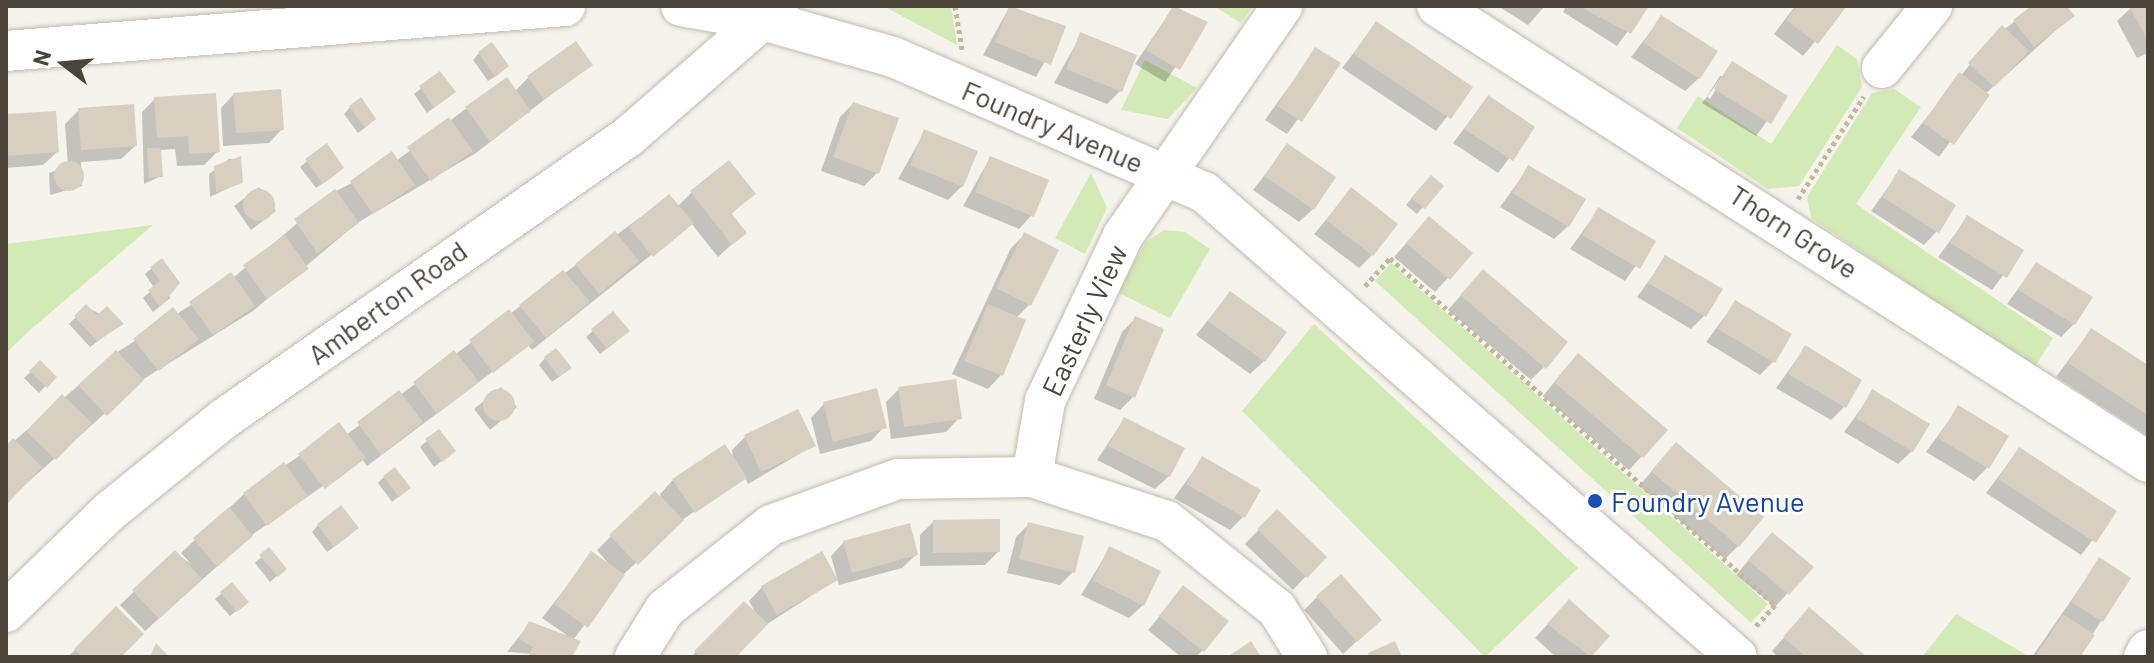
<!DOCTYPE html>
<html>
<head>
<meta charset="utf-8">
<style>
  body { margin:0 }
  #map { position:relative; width:2154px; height:663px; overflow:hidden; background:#f6f3ec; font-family:Barlow,sans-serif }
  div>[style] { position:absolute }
  .green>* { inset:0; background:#d2eab5 }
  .shadow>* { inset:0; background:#0003 }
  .building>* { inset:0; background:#d8cfc1 }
  .round { border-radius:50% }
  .path>* { height:5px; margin-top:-2.5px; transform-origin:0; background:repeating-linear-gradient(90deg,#c4b79f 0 4px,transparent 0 8px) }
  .roads { filter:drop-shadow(0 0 2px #c2bbae) drop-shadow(0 0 2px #c2bbae) }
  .minor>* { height:40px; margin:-20px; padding:0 20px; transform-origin:20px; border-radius:20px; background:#fff }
  .dots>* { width:22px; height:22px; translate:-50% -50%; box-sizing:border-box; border:4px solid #fff; border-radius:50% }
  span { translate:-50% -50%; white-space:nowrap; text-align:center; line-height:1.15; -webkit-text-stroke:6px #fff; paint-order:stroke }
  .street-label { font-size:28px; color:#4b4439 }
  .transit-label { font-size:28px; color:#164399 }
  .left { translate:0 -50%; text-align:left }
  .frame { position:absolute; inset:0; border:8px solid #4b4439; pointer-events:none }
  .north { position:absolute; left:24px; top:24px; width:80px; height:80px; -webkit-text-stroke:6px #fff; paint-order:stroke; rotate:286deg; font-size:22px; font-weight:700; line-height:32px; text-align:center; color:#4b4439 }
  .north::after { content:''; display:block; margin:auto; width:28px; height:36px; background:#4b4439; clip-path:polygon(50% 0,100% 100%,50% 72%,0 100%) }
</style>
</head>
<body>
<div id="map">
  <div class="green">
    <div style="clip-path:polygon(882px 6px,951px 6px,957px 45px,883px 6px)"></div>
    <div style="clip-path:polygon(1214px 6px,1253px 6px,1241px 23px)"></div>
    <div style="clip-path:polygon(1837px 45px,1857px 59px,1862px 87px,1799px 186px,1768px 189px,1677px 128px,1698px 96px,1771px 144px)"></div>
    <div style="clip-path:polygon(1145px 60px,1197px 88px,1168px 119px,1121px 110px)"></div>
    <div style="clip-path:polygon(1894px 89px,1921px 107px,1856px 204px,2053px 338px,2034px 368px,1811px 218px,1807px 197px,1872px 93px)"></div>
    <div style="clip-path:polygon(1091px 173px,1107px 208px,1085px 254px,1055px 238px)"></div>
    <div style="clip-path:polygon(153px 225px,29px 331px,6px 353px,6px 244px)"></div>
    <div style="clip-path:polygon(1164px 230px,1185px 232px,1210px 249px,1170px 318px,1117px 292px,1146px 242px)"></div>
    <div style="clip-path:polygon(1391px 263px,1768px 604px,1751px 623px,1375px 281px)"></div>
    <div style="clip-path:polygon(1314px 324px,1578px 568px,1485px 657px,1242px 411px)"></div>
    <div style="clip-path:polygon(1956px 614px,2030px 657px,1922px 657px)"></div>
  </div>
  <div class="shadow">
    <div style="clip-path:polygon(1010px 6px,1064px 28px,1036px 77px,983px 55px)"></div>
    <div style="clip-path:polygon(1174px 6px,1206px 23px,1165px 82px,1135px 64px)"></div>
    <div style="clip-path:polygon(1498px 6px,1545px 6px,1528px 25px)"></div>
    <div style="clip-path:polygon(1566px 6px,1646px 6px,1617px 46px,1563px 12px)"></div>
    <div style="clip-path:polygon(1795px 6px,1844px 6px,1803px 56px,1774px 34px)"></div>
    <div style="clip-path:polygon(2035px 6px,2065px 6px,2072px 16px,1985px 94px,1939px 157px,1911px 137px,1989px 41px)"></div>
    <div style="clip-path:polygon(2148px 6px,2148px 53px,2137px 58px,2117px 21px,2133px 6px)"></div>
    <div style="clip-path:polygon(1661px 18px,1699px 78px,1685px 91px,1631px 57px)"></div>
    <div style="clip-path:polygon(1376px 24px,1470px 87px,1436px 131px,1342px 68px)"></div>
    <div style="clip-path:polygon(1081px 35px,1120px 91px,1107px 104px,1054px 83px)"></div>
    <div style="clip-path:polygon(1316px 49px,1338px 64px,1287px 134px,1265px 120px)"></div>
    <div style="clip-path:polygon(479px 53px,500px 73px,488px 81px,473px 60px)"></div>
    <div style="clip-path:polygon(590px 64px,476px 153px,357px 223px,253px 311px,142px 380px,6px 502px,6px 448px,116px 353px,233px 278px,334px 192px,396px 161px,467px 108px,515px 91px,529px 77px)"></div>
    <div style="clip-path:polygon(evenodd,1732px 64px,1785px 97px,1756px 136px,1702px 103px,1732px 64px,1720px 76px,1724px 76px,1710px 99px,1707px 96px,1720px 76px)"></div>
    <div style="clip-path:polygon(440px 73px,447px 98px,427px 113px,414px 94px)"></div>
    <div style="clip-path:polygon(234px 94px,282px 129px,269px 143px,223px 146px,221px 108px)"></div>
    <div style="clip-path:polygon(1488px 97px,1532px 128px,1498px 173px,1453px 143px)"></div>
    <div style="clip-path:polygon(155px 99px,218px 151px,204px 165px,177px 166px,175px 149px,159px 150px,161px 176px,144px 184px,142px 112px)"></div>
    <div style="clip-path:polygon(853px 104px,877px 173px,864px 186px,821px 171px,840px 117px)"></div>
    <div style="clip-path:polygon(350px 107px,367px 126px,358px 133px,344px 114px)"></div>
    <div style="clip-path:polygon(79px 110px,135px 146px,121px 159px,81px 162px,82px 186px,50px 195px,49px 173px,68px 166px,65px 124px)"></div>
    <div style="clip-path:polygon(6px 116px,57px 152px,43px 165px,6px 168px)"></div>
    <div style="clip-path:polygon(925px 131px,962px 186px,948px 200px,898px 179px)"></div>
    <div style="clip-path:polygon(1287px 146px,1313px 209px,1299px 222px,1253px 190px)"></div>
    <div style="clip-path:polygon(990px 158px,1032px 215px,1019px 229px,963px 206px)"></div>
    <div style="clip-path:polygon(229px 159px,239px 159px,241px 182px,210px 197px,209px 174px)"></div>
    <div style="clip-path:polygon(307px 161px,336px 174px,316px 188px,300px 167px)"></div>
    <div style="clip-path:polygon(1529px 167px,1568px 226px,1554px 239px,1500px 207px)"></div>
    <div style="clip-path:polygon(1900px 171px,1937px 231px,1924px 245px,1871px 211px)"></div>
    <div style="clip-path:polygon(1424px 184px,1441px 186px,1417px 214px,1406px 205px)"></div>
    <div style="clip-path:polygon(259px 187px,276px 211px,251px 230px,234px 206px)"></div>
    <div style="clip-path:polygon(1351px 190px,1372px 255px,1359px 268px,1314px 234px)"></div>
    <div style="clip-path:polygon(691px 193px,753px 194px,730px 215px,744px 233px,718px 257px,691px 223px,532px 350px,528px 345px,367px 466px,362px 459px,252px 535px,145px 631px,120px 605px,175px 552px,192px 565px,181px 553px,244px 494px,299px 456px,346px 435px,669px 196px,677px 207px)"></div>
    <div style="clip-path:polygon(1599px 209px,1653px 241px,1625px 281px,1570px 249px)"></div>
    <div style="clip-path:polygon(1968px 217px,2021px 251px,1992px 290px,1938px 257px)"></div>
    <div style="clip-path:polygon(1416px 232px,1470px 254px,1435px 292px,1394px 257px)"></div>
    <div style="clip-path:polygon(1024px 235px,1029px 305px,1016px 318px,1023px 321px,1001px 375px,988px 389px,952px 374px,1011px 248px)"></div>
    <div style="clip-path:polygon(1666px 257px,1704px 316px,1691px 329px,1637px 297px)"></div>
    <div style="clip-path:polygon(161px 260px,170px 298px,153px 312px,143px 298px,154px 288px,145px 274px)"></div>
    <div style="clip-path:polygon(2036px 264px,2074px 324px,2061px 337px,2007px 304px)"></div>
    <div style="clip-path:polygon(1470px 285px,1544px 367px,1531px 380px,1448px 310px)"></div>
    <div style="clip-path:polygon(1230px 293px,1264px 361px,1250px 374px,1196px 335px)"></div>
    <div style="clip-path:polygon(1735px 303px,1774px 361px,1760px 375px,1706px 342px)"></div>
    <div style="clip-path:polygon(86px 307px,121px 324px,90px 347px,69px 324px)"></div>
    <div style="clip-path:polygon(613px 313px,621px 337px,600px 354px,586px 337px)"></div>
    <div style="clip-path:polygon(1136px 318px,1133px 397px,1120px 410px,1094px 399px,1122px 332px)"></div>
    <div style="clip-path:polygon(2091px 330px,2148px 367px,2148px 436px,2056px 377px)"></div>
    <div style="clip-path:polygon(1805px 348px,1844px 407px,1831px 420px,1776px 388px)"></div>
    <div style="clip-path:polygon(545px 358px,563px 374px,552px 382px,539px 365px)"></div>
    <div style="clip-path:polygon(40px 363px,54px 377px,39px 393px,24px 378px)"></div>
    <div style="clip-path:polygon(1565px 369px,1642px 456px,1629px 470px,1543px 396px)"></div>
    <div style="clip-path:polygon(501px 387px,517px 407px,490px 430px,474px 409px)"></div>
    <div style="clip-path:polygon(899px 389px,959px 418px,946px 432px,891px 439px,886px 402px)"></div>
    <div style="clip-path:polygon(1873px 392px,1912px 451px,1898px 464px,1844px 432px)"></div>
    <div style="clip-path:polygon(824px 404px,884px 427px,871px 441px,820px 454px,811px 418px)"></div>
    <div style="clip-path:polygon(1958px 408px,1987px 468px,1974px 481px,1926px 452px)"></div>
    <div style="clip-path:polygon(797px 412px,813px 446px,748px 484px,745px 478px,679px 522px,622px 576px,573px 640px,570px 657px,507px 652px,530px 623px,568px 636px,542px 618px,592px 554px,613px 569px,597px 550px,655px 493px,663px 502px,660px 494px,673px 480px,733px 460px,732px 450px,745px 437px)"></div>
    <div style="clip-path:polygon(1124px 419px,1169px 476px,1155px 489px,1097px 460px)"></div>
    <div style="clip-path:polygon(438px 431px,447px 457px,434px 467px,420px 447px)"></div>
    <div style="clip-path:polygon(2019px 449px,2114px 512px,2081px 555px,1986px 493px)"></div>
    <div style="clip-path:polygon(1663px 458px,1738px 546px,1725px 559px,1639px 486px)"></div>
    <div style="clip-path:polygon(1202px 459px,1243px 517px,1230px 530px,1174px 498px)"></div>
    <div style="clip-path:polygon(384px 477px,402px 494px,392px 502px,378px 483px)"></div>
    <div style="clip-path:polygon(1277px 511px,1324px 557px,1293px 590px,1245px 544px)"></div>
    <div style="clip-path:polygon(933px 522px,998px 552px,985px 565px,920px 566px,920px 535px)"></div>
    <div style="clip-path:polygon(1029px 524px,1073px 572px,1060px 585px,1007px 573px,1016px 537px)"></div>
    <div style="clip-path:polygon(318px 525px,350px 535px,327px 552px,312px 532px)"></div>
    <div style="clip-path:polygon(844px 542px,916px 555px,902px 568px,839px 585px,831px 556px)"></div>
    <div style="clip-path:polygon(1110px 548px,1143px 605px,1129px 618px,1081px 595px)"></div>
    <div style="clip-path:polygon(1759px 548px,1811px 567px,1775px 607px,1736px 575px)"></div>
    <div style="clip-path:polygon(269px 550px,285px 569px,270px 582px,255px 563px)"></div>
    <div style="clip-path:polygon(2099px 560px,2101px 621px,2078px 657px,2032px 657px)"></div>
    <div style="clip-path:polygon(836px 580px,764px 626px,733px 657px,691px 657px,744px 603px,756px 614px,749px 601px,762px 587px)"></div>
    <div style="clip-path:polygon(1183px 588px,1203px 650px,1196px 657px,1181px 657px,1148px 630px)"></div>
    <div style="clip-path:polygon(222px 593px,240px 608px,230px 616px,215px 599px)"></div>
    <div style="clip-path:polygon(1317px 597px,1366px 633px,1343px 654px,1304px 610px)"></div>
    <div style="clip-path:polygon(116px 609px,118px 657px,68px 657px)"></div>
    <div style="clip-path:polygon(1809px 610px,1864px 657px,1778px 657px,1772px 651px)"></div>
    <div style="clip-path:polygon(1556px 615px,1607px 636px,1588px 657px,1556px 657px,1535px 638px)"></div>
  </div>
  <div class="building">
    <div style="clip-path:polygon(1009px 6px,1066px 26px,1051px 65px,995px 42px)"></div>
    <div style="clip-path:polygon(1173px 6px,1208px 22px,1180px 70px,1146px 50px)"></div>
    <div style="clip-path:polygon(1649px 6px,1631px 34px,1582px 8px,1584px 6px)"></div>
    <div style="clip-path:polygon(1796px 6px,1847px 6px,1818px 44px,1786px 20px)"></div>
    <div style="clip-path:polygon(2031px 6px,2067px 6px,2075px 16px,2034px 47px,2013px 20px)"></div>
    <div style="clip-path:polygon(2129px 6px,2148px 6px,2148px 41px,2140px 26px)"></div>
    <div style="clip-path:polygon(1661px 15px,1718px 51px,1700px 79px,1643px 43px)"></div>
    <div style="clip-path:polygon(1376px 21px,1473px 87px,1451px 119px,1353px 54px)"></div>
    <div style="clip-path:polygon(2002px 25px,2029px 51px,1994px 87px,1968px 63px)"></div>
    <div style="clip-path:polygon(1080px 32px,1137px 55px,1122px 92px,1066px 69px)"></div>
    <div style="clip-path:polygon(576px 41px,593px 65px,544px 100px,527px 76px)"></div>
    <div style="clip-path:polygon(492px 42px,509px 66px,495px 77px,478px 52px)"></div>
    <div style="clip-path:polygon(1315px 47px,1341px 63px,1302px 122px,1277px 106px)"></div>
    <div style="clip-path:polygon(1732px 61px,1788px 96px,1771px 124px,1714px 89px)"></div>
    <div style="clip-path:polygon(440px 71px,456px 92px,434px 108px,419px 86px)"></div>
    <div style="clip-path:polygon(1959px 72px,1990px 95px,1954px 145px,1923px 123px)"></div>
    <div style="clip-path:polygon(507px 77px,531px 111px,490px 141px,465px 107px)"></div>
    <div style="clip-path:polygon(281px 89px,284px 130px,236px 133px,233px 93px)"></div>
    <div style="clip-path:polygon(216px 93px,220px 152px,189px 154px,188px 136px,157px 138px,154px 97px)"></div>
    <div style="clip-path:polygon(1488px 95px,1535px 127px,1513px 161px,1464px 129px)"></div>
    <div style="clip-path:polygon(361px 97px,376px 119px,365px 128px,349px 106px)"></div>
    <div style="clip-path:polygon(853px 102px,899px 118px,879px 174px,833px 157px)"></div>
    <div style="clip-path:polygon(134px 104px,137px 146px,81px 150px,78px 108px)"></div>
    <div style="clip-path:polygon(56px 111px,59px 152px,6px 156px,6px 114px)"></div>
    <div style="clip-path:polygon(449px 117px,473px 151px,431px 181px,407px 147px)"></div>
    <div style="clip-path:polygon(924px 129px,978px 151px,963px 187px,910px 165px)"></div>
    <div style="clip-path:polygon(327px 143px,344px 168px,323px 184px,305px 159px)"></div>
    <div style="clip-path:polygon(1287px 143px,1336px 177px,1314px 210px,1264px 176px)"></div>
    <div style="clip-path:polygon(147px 148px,161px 148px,163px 177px,149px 178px)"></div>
    <div style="clip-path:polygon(392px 151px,415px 185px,373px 214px,350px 181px)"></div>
    <div style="clip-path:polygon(241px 156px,243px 183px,216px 192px,214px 166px)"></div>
    <div style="clip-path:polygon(990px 156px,1049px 180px,1034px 217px,975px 192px)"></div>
    <div style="clip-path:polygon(729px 160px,756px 194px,731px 213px,747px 233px,732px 245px,690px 191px)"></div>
    <div class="round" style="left:54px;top:161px;width:30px;height:30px"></div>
    <div style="clip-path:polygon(1528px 165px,1586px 199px,1569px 227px,1512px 193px)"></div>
    <div style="clip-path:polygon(1899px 169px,1956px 205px,1939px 233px,1882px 197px)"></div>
    <div style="clip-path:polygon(1431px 175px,1444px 186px,1425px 209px,1411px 198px)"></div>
    <div style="clip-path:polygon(1351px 187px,1398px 224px,1373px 256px,1326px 220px)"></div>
    <div class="round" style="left:243px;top:189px;width:32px;height:32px"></div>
    <div style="clip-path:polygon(335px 189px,359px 223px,317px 253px,294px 219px)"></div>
    <div style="clip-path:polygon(669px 194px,694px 223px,653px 257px,629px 227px)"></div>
    <div style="clip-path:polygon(1598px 207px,1656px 241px,1640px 269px,1582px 235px)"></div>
    <div style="clip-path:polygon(1967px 215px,2024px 250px,2007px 278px,1950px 243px)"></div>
    <div style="clip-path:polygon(1429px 216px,1473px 253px,1450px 280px,1406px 243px)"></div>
    <div style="clip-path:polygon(615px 231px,639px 261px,599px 294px,575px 264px)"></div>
    <div style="clip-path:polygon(1024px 232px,1059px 250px,1031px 306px,996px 288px)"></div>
    <div style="clip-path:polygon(285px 235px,309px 269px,267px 299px,243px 265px)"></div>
    <div style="clip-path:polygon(1665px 255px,1723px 289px,1706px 317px,1648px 283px)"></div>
    <div style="clip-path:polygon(162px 258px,180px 283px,160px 307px,148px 290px,160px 281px,150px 267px)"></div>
    <div style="clip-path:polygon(2036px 262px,2093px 297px,2075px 325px,2018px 290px)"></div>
    <div style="clip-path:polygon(1483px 269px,1568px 342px,1546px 369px,1460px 295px)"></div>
    <div style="clip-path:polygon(563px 270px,590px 302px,546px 338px,519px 305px)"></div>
    <div style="clip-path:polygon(231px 272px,255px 306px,213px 335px,189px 302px)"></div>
    <div style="clip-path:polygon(1230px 291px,1287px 332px,1265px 362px,1208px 321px)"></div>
    <div style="clip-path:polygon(1735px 300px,1792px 334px,1775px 363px,1718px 329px)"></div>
    <div style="clip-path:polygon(86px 304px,97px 315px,107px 306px,124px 324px,97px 341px,74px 316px)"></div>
    <div style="clip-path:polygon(988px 304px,1026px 320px,1003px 376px,964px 361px)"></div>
    <div style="clip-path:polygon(173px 307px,199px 339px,159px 371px,133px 339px)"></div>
    <div style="clip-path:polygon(509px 309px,534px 342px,493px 373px,469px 340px)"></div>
    <div style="clip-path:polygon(613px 311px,630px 331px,607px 349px,591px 329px)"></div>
    <div style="clip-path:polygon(1135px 316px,1164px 329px,1135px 398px,1106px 385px)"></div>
    <div style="clip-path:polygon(2091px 328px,2148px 365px,2148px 415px,2068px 363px)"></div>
    <div style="clip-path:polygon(1805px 345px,1862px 380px,1846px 408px,1788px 374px)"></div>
    <div style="clip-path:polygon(556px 348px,572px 368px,559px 377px,544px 357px)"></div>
    <div style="clip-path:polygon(116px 350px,144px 380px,107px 416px,78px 385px)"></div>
    <div style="clip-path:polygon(454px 350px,479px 382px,437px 414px,413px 382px)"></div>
    <div style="clip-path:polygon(1578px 353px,1668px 430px,1643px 458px,1554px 382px)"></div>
    <div style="clip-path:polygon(40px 360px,57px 377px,47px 388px,29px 371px)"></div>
    <div style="clip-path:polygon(956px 379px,962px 419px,904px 427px,898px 387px)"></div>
    <div style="clip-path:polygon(877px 388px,887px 428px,833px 442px,823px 402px)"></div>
    <div class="round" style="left:483px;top:389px;width:32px;height:32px"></div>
    <div style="clip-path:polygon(1872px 389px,1930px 424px,1913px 452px,1856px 418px)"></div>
    <div style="clip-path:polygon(399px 390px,423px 422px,381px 455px,357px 422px)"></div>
    <div style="clip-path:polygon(62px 394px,92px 423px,56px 460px,26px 431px)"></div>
    <div style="clip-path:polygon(1958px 405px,2009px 436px,1989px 469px,1938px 438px)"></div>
    <div style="clip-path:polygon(798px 409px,816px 446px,761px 472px,744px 435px)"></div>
    <div style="clip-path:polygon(1124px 417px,1185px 448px,1170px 477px,1108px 446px)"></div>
    <div style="clip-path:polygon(339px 422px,366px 458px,325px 489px,298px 454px)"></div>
    <div style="clip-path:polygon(439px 429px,456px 451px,442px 462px,425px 439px)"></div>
    <div style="clip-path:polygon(13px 438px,42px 467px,8px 503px,6px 446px)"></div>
    <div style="clip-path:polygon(1676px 442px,1764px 517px,1739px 547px,1651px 471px)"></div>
    <div style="clip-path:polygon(725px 444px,747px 478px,695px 513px,672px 479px)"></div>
    <div style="clip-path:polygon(2019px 447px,2117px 511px,2096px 543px,1998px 479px)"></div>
    <div style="clip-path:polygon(1202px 456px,1261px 490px,1245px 518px,1186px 484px)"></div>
    <div style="clip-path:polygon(284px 462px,308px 496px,267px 526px,243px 493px)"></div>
    <div style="clip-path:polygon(395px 467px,411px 488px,399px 497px,383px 476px)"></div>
    <div style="clip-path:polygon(655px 491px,684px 520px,638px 565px,609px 535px)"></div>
    <div style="clip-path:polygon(341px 505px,359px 528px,334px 547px,317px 524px)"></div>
    <div style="clip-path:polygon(229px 507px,253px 536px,217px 567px,193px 538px)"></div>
    <div style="clip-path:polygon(1277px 509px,1327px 557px,1307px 578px,1257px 529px)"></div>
    <div style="clip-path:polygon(1000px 519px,1000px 552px,933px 553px,933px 520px)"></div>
    <div style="clip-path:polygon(1028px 522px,1084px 536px,1075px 573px,1019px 559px)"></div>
    <div style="clip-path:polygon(910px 523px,918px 555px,852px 573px,843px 541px)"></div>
    <div style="clip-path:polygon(1772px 532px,1814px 567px,1789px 595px,1748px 560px)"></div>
    <div style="clip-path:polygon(1109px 546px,1161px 571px,1144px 606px,1093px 581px)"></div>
    <div style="clip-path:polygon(269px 547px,287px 569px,278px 577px,259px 555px)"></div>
    <div style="clip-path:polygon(175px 550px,202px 579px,159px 619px,132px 590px)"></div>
    <div style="clip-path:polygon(591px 551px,625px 575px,588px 628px,554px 604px)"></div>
    <div style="clip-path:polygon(822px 551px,838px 580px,777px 615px,761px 586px)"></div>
    <div style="clip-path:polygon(2099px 557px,2131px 578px,2103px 622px,2071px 602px)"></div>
    <div style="clip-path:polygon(1341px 574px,1382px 620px,1357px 642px,1316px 596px)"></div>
    <div style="clip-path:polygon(232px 582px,249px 602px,237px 612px,220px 592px)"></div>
    <div style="clip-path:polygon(1183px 585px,1229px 621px,1204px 652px,1159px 616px)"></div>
    <div style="clip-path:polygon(1569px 599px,1610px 636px,1591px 657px,1547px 624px)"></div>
    <div style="clip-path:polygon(744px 601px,768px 624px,736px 657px,700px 657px,694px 651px)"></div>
    <div style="clip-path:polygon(116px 606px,144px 634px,121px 657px,82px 657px,74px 649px)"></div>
    <div style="clip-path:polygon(1809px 607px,1830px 625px,1867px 657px,1804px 655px,1783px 637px)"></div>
    <div style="clip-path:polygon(2063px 614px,2095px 635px,2080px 657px,2035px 657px)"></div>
    <div style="clip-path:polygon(529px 621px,581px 641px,572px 657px,528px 657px,533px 647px,519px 639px)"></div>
    <div style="clip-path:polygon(1251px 641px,1261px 657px,1227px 657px)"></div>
    <div style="clip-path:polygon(1395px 641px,1402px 657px,1369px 657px,1368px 653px)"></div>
    <div style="clip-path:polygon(156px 643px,169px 657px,150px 657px)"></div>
  </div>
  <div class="path">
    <div style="left:955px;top:6px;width:44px;rotate:80.8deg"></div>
    <div style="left:1798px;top:199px;width:122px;rotate:-57.3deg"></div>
    <div style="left:1365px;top:286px;width:38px;rotate:-48deg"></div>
    <div style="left:1390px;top:258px;width:518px;rotate:42.03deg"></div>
    <div style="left:1775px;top:605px;width:31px;rotate:132deg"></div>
  </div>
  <div class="roads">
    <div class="minor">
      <div style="left:681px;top:6px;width:86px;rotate:10deg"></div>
      <div style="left:766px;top:21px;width:132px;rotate:15.8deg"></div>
      <div style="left:893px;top:57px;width:339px;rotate:23.5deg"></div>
      <div style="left:1204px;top:192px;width:707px;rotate:41.1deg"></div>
      <div style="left:1437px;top:6px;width:845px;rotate:32.67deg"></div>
      <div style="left:6px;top:51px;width:561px;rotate:-4.6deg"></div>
      <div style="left:1882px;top:68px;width:80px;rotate:-51.1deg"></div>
      <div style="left:1032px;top:477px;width:77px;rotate:-80.3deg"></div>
      <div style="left:1045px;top:401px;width:183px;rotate:-64.7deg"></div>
      <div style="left:1123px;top:236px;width:280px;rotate:-55.3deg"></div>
      <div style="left:6px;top:612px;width:145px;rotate:-44.2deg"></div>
      <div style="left:110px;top:511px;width:148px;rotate:-39deg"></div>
      <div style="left:225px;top:418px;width:491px;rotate:-34.9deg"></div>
      <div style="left:628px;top:137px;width:199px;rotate:-41.1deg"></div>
      <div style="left:635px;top:657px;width:57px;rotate:-58deg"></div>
      <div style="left:665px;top:609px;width:135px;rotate:-38.4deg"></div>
      <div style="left:771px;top:525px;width:135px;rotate:-19.9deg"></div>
      <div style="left:898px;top:479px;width:134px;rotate:-0.9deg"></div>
      <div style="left:1032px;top:477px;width:142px;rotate:18.1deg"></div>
      <div style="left:1167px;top:521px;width:141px;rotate:38.7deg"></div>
      <div style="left:1277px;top:609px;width:57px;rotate:58deg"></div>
      <div style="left:2144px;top:657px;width:8px;rotate:-60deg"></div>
    </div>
  </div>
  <div class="dots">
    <div style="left:1595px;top:501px;background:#1a4fb4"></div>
  </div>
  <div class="street-label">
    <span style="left:1053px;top:126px;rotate:23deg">Foundry Avenue</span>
    <span style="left:1794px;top:231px;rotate:33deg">Thorn Grove</span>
    <span style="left:387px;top:302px;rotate:-36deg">Amberton Road</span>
    <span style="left:1084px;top:320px;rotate:-65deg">Easterly View</span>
  </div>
  <div class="transit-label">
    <span class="left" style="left:1611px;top:501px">Foundry Avenue</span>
  </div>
  <div class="frame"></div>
  <div class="north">N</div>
</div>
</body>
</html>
